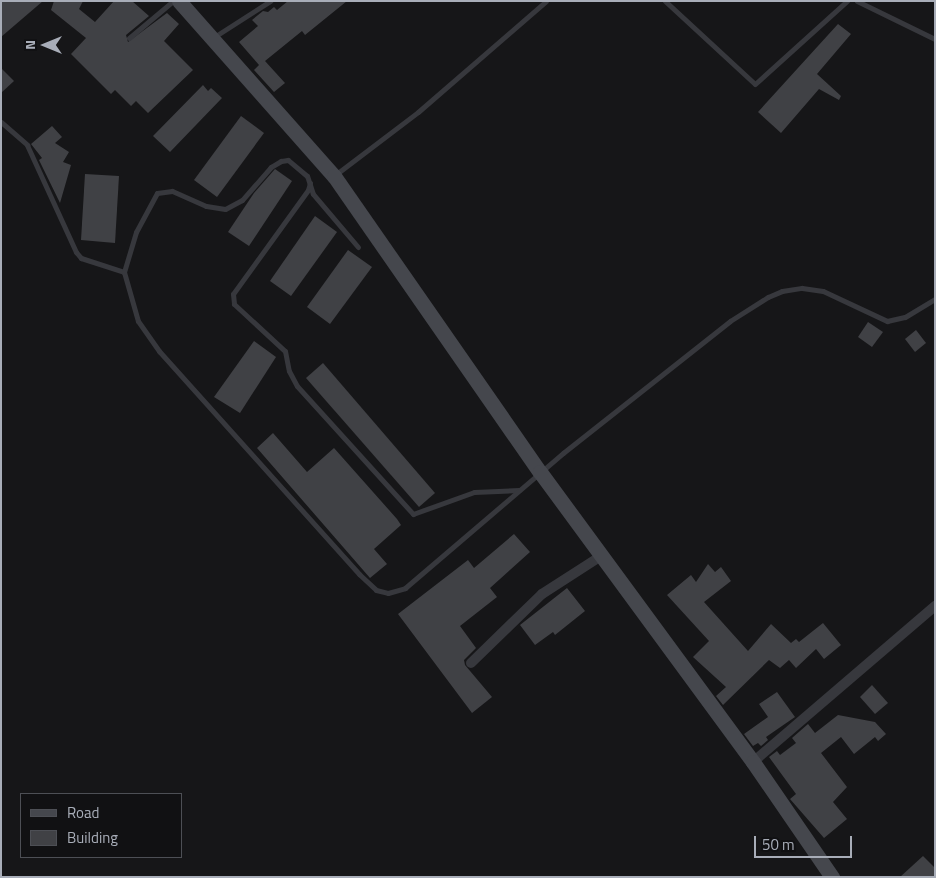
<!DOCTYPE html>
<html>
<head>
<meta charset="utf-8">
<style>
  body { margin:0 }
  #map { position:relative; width:936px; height:878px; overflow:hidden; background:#161618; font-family:"Titillium Web",sans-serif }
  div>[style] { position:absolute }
  .building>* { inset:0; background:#404145 }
  .lane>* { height:5px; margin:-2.5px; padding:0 2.5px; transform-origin:2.5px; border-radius:2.5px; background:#37383d }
  .street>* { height:10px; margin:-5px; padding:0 5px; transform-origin:5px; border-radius:5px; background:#37383d }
  .secondary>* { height:15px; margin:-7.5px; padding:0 7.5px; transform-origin:7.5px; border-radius:7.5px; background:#45474d }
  span { translate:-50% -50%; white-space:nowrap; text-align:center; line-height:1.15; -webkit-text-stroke:4.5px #111113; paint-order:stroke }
  .frame { position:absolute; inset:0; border:2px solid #a8adb8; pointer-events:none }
  .legend { position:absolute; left:20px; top:793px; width:162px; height:65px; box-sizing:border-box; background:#111113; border:1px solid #4d4f55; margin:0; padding:6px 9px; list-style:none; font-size:15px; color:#a8adb8 }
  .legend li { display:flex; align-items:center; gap:10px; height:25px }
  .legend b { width:25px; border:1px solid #4d4f55 }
  .north { position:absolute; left:20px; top:20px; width:50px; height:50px; -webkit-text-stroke:4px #111113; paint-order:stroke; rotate:270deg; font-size:14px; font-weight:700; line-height:20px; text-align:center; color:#a8adb8 }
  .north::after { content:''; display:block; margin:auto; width:18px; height:22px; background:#a8adb8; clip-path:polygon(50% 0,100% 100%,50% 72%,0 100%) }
  .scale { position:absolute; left:754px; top:836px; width:98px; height:22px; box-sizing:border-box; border:2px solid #a8adb8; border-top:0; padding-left:6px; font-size:15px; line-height:18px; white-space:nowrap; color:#a8adb8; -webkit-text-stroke:4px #111113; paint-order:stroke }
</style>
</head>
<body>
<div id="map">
  <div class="building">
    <div style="clip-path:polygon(1px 1px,43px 1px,1px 37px)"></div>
    <div style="clip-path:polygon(54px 1px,83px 1px,79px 9px,95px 22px,114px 1px,132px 1px,149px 16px,126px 35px,128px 42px,167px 13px,179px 24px,164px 41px,193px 70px,148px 113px,136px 101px,131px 106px,115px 90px,111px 94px,71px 54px,86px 38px,51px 10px)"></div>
    <div style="clip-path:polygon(288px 1px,347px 1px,305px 35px,302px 31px,265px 61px,285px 83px,274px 92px,254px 70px,259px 65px,239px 42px,258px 26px,252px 20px,263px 11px,268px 12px,274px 7px,277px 10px)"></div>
    <div style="clip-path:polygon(838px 24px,851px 34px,817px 74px,841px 96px,839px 100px,819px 89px,781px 133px,758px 112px)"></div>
    <div style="clip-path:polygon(1px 68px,14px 81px,1px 93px)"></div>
    <div style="clip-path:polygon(203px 85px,208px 91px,211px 88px,222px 98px,170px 152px,153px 136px)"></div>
    <div style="clip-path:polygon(241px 116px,264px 133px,217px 197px,194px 180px)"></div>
    <div style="clip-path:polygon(52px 126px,62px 137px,55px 143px,69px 152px,63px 162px,71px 165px,60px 203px,39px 160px,42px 158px,31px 144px)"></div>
    <div style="clip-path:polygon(275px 169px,292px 181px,249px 246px,228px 232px,254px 193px)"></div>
    <div style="clip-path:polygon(85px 174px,119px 176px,115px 243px,81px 240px)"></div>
    <div style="clip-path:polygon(315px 216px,337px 232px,291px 296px,270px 281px)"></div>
    <div style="clip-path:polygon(348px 250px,372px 267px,330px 324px,307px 307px)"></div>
    <div style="clip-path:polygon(868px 322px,883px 332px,872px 347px,858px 337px)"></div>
    <div style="clip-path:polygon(916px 330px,926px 343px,915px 352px,905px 339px)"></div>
    <div style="clip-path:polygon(254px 341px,276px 357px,240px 413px,214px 397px)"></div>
    <div style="clip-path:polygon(323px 363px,435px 493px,419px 507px,306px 378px)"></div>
    <div style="clip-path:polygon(273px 433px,307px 472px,334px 448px,397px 519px,401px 525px,374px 549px,387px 564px,370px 578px,257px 448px)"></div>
    <div style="clip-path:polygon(514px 534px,530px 552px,490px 588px,497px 597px,460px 626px,476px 648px,464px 660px,465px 665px,492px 697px,472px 713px,398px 614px,468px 560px,474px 568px)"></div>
    <div style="clip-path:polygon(708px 564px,715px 572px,721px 567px,731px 581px,704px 602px,748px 651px,771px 624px,791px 643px,796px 639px,799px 642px,823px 623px,841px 645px,824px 659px,816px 649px,796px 668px,789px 660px,780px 668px,769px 660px,723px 705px,716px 696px,726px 687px,693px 657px,709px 641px,667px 595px,691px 575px,696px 582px)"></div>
    <div style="clip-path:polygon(567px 588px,585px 611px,555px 635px,553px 632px,535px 645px,520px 625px)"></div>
    <div style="clip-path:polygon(872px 685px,888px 703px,875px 714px,860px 697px)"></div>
    <div style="clip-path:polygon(777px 692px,795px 717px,766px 737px,768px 740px,761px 746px,758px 743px,753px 746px,744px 734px,768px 717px,759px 704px)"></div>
    <div style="clip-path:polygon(838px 715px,875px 722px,886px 734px,878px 741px,875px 737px,854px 754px,841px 737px,821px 753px,847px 787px,833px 802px,847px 819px,824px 838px,790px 799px,796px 794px,769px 757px,777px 751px,780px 755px,796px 743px,792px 738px,808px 724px,815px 733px)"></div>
    <div style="clip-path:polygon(923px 856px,935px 868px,935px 877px,900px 877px)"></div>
  </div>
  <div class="lane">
    <div style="left:665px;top:1px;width:122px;rotate:42.7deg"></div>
    <div style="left:755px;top:84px;width:124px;rotate:-42.1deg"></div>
    <div style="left:857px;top:1px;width:87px;rotate:26deg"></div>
    <div style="left:214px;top:37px;width:67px;rotate:-32.7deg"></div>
    <div style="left:129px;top:38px;width:57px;rotate:-40.1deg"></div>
    <div style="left:1px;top:122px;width:35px;rotate:41deg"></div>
    <div style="left:27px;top:145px;width:118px;rotate:65.4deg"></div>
    <div style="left:76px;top:252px;width:8px;rotate:50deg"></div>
    <div style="left:81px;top:258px;width:45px;rotate:18deg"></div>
    <div style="left:335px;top:175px;width:104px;rotate:-37.2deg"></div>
    <div style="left:418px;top:112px;width:169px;rotate:-40.9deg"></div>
    <div style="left:310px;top:183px;width:7px;rotate:106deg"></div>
    <div style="left:308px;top:190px;width:128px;rotate:125.8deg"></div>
    <div style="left:233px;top:294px;width:10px;rotate:84deg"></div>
    <div style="left:234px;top:304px;width:69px;rotate:42.7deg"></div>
    <div style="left:285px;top:351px;width:20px;rotate:79deg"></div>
    <div style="left:289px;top:371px;width:17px;rotate:62deg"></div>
    <div style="left:297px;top:386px;width:173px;rotate:47.8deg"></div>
    <div style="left:413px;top:514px;width:65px;rotate:-19.8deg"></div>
    <div style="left:474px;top:492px;width:45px;rotate:-2.5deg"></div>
    <div style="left:358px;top:247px;width:70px;rotate:-130.3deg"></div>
    <div style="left:313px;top:194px;width:19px;rotate:-108deg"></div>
    <div style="left:307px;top:176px;width:25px;rotate:-140deg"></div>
    <div style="left:288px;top:160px;width:7px;rotate:172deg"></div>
    <div style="left:281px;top:161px;width:12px;rotate:149deg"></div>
    <div style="left:271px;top:167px;width:44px;rotate:131.3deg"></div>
    <div style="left:242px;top:200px;width:19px;rotate:152deg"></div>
    <div style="left:225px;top:209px;width:19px;rotate:-171deg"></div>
    <div style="left:206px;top:206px;width:37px;rotate:-156deg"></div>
    <div style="left:172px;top:191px;width:15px;rotate:172deg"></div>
    <div style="left:157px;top:193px;width:44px;rotate:118.3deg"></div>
    <div style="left:136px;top:232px;width:42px;rotate:106.7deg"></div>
    <div style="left:124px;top:272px;width:51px;rotate:74.1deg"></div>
    <div style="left:138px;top:321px;width:37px;rotate:55deg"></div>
    <div style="left:159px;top:351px;width:300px;rotate:48.1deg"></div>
    <div style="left:359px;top:574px;width:23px;rotate:43deg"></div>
    <div style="left:376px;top:590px;width:12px;rotate:14deg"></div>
    <div style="left:388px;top:593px;width:18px;rotate:-16deg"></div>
    <div style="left:405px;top:588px;width:208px;rotate:-40.5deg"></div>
    <div style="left:563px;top:453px;width:213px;rotate:-38.3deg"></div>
    <div style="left:730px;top:321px;width:45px;rotate:-32.3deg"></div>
    <div style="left:768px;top:297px;width:15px;rotate:-23deg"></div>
    <div style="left:782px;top:291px;width:20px;rotate:-9deg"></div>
    <div style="left:802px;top:288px;width:21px;rotate:8deg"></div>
    <div style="left:823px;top:291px;width:71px;rotate:25.1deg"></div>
    <div style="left:887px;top:321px;width:18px;rotate:-13deg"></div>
    <div style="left:905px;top:317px;width:35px;rotate:-31deg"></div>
  </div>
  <div class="street">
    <div style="left:471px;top:663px;width:99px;rotate:-44.2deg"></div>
    <div style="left:542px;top:594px;width:70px;rotate:-32.8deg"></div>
    <div style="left:753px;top:762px;width:240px;rotate:-40.6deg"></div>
  </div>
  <div class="secondary">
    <div style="left:179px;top:1px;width:234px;rotate:48.5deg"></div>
    <div style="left:334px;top:176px;width:361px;rotate:55.2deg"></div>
    <div style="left:540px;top:472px;width:360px;rotate:53.7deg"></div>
    <div style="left:753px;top:762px;width:140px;rotate:55.5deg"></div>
  </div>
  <div class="frame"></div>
  <ul class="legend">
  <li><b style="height:6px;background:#45474d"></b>Road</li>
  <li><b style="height:14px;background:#404145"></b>Building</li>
  </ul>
  <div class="north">N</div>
  <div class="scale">50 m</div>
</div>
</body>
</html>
